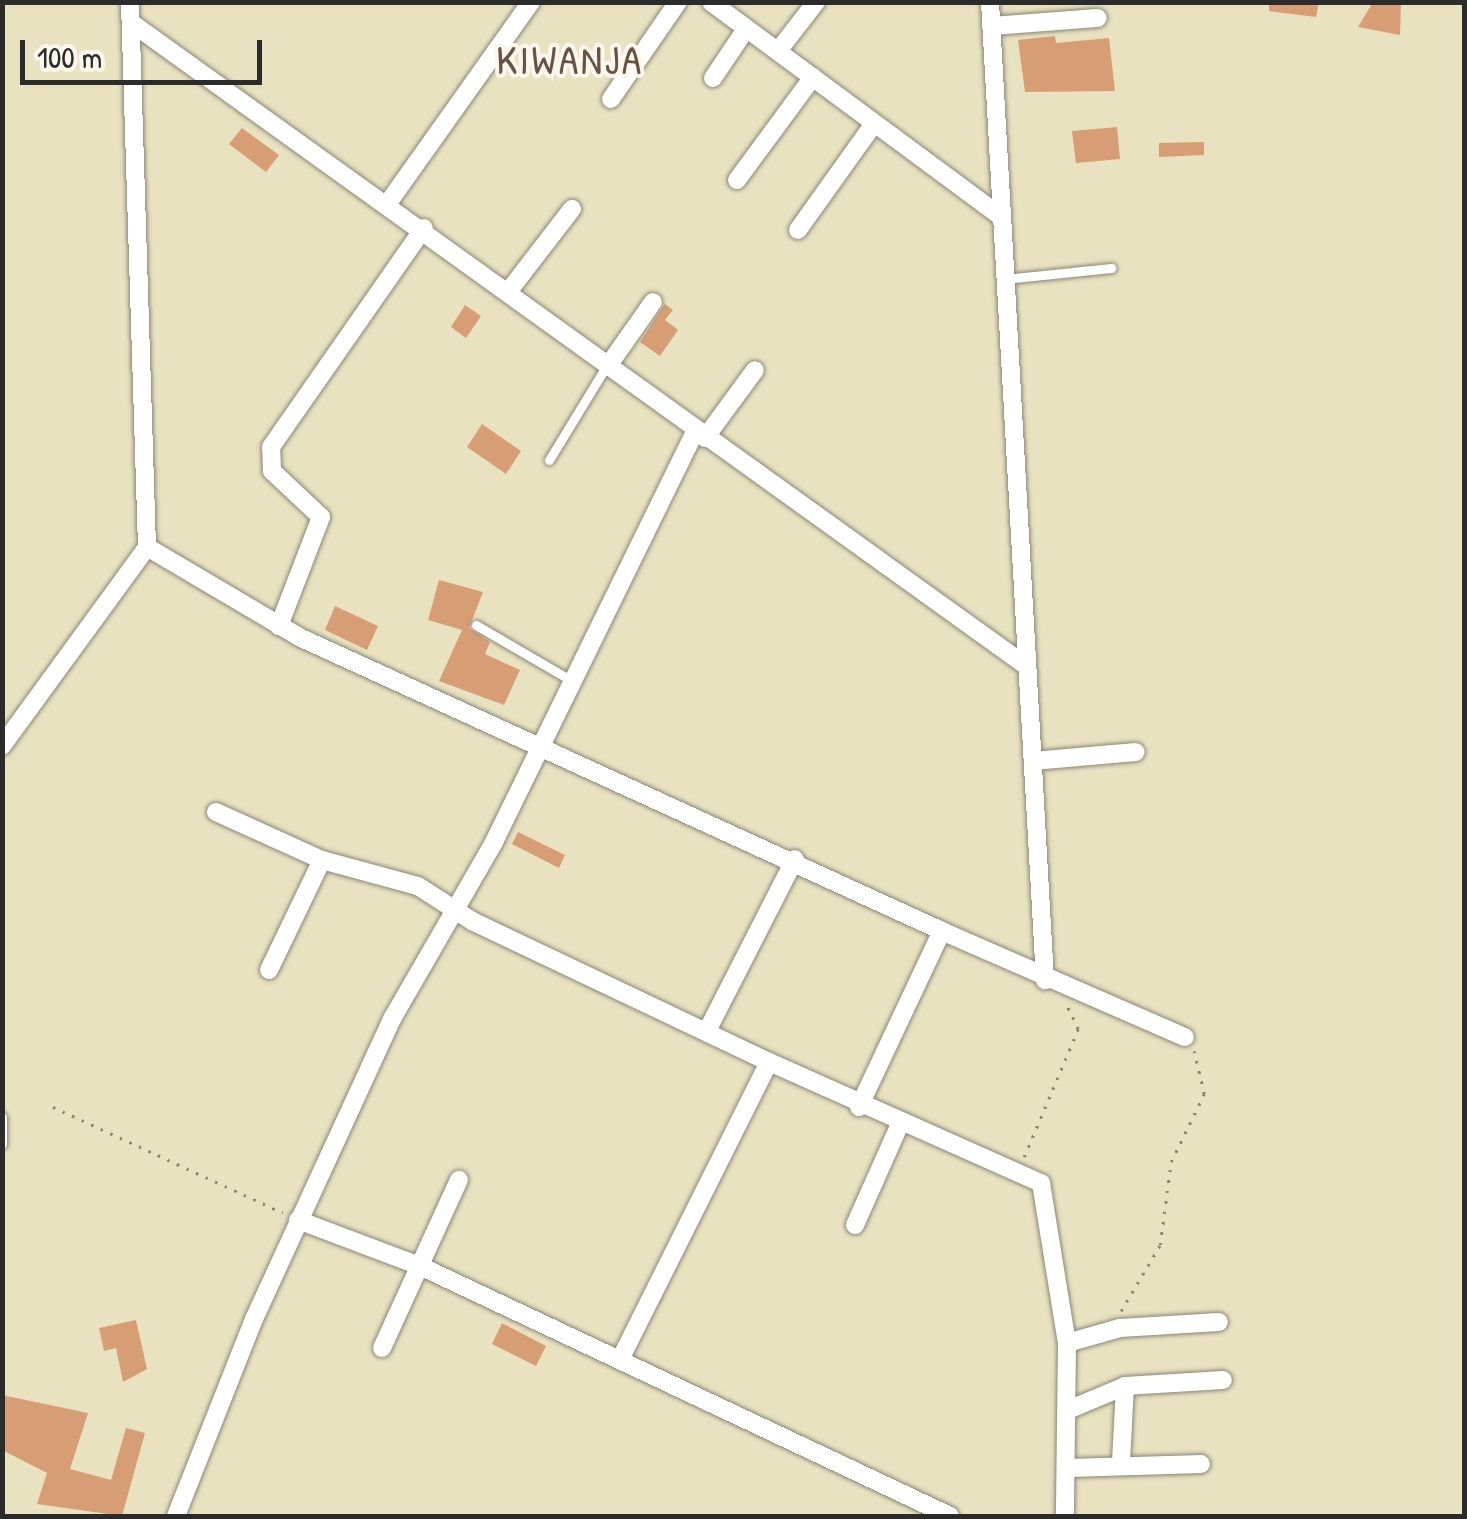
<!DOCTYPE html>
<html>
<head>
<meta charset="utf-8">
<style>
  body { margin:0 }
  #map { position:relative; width:1467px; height:1519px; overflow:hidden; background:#e9e2c1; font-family:"Patrick Hand",sans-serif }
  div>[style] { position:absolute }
  .building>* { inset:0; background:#d79e75 }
  .path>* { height:2.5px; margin-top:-1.25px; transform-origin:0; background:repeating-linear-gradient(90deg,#8a8676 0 2.5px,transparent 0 10.5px) }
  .roads { filter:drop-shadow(0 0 2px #8a8676) drop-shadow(0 0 2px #8a8676) }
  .service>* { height:9px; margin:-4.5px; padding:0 4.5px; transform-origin:4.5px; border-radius:4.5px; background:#fff }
  .minor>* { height:18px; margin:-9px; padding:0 9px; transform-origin:9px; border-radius:9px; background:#fff }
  span { translate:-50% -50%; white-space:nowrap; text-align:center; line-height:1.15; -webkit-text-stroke:8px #fbf7ec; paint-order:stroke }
  .neighbourhood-label { font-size:40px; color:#675345; letter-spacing:2.5px }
  .frame { position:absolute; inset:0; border:5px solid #2b2b2b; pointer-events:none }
  .scale { position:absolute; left:20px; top:40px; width:242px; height:45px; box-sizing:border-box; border:5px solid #2b2b2b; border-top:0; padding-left:12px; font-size:30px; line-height:35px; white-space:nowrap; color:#2b2b2b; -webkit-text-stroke:8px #fbf7ec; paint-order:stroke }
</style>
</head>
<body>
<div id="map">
  <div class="building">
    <div style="clip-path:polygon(1269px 2px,1319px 2px,1316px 17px,1269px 11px)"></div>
    <div style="clip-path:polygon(1373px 2px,1401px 2px,1400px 35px,1358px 27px)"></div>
    <div style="clip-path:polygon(1055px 36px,1056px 43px,1109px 38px,1115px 91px,1025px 92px,1018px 40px)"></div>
    <div style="clip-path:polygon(1117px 127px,1120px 159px,1076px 163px,1072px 131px)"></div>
    <div style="clip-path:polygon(242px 128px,279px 155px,266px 172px,229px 144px)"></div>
    <div style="clip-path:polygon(1204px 142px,1204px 155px,1159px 157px,1159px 143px)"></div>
    <div style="clip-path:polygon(665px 304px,673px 310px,665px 320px,678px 330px,660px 356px,640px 342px)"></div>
    <div style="clip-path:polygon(465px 305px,481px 316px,466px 338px,451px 327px)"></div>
    <div style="clip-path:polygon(482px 424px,521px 451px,506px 474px,467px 447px)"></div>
    <div style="clip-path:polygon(439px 580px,483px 592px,469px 628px,490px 642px,485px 654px,520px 670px,504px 705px,439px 681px,462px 630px,428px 620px)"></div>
    <div style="clip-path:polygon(335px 606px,378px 626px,367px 650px,325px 630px)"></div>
    <div style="clip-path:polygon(518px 832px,565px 855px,559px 868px,512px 844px)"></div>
    <div style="clip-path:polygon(136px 1320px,147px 1369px,123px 1382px,116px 1348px,104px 1351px,99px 1328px)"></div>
    <div style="clip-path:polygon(502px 1323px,546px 1346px,536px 1366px,492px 1344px)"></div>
    <div style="clip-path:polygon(2px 1395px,88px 1413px,70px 1469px,111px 1480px,126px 1428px,145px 1433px,122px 1516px,37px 1504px,47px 1473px,2px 1450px)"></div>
  </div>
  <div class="path">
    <div style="left:53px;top:1107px;width:253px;rotate:24.7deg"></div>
    <div style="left:1024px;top:1157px;width:139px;rotate:-67.1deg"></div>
    <div style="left:1078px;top:1029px;width:28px;rotate:-116deg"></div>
    <div style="left:1121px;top:1311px;width:77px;rotate:-59.4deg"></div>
    <div style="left:1160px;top:1245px;width:84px;rotate:-82.5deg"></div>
    <div style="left:1171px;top:1162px;width:76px;rotate:-64.1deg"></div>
    <div style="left:1204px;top:1094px;width:44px;rotate:-103.1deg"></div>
    <div style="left:894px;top:1516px;width:9px;rotate:-63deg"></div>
  </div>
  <div class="roads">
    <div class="service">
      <div style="left:1004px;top:279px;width:108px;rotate:-5.9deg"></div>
      <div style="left:549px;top:460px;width:111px;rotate:-58.6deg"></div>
      <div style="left:476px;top:625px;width:105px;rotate:30.2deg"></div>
      <div style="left:2px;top:1117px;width:27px;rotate:90deg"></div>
    </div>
    <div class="minor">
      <div style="left:711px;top:2px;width:357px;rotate:36.5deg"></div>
      <div style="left:990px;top:2px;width:980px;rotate:86.78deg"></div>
      <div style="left:133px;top:24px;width:1098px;rotate:35.7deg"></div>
      <div style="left:991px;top:26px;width:107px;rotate:-4.3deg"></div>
      <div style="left:778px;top:51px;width:62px;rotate:-52.2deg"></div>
      <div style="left:713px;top:78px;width:59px;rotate:-56deg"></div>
      <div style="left:611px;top:99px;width:118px;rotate:-55.4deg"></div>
      <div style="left:737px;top:180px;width:128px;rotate:-53.6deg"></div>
      <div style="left:388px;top:203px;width:247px;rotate:-54.6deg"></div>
      <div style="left:798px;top:230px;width:129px;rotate:-54.5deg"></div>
      <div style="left:508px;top:292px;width:105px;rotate:-52.4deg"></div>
      <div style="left:608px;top:366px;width:78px;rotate:-54.9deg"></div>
      <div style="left:705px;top:438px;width:84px;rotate:-53.7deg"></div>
      <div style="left:147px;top:547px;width:177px;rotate:30.6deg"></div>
      <div style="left:299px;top:637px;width:707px;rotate:24.57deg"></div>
      <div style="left:279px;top:626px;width:117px;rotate:-68.9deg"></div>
      <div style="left:321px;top:517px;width:67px;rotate:-136.8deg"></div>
      <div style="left:272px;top:471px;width:24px;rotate:-92deg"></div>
      <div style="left:271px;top:447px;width:267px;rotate:-55.1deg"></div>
      <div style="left:2px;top:746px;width:246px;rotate:-53.9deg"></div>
      <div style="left:147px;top:547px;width:545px;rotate:-91.79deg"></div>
      <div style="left:1033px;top:761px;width:103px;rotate:-5deg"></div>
      <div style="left:216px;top:812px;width:116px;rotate:24.4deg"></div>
      <div style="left:322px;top:860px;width:99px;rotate:15.2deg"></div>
      <div style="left:418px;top:886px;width:64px;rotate:32.9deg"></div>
      <div style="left:472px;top:921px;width:329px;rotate:25.4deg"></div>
      <div style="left:769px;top:1062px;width:332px;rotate:116.6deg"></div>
      <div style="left:269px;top:970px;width:122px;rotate:-64.3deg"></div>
      <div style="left:707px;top:1031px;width:193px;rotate:-62.9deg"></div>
      <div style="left:769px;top:1062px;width:298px;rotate:24deg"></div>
      <div style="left:1041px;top:1183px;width:162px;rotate:80.8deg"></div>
      <div style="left:1067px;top:1343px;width:173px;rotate:90.7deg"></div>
      <div style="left:859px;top:1107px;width:195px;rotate:-64.8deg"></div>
      <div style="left:942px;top:931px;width:265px;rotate:23.6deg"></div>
      <div style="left:298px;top:1220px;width:130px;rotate:20.7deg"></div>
      <div style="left:420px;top:1266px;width:586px;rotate:25.25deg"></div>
      <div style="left:855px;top:1225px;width:108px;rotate:-66deg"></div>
      <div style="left:1067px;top:1343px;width:55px;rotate:-15.8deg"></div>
      <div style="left:1120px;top:1328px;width:99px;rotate:-3.5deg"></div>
      <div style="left:382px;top:1348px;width:185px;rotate:-65.4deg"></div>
      <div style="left:1068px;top:1410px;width:62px;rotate:-22.8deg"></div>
      <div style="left:1121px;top:1462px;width:76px;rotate:-87deg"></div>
      <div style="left:1125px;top:1386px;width:98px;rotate:-3.5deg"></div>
      <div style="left:1069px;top:1468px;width:132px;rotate:-1.7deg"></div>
      <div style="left:176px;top:1516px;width:212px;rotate:-68.4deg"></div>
      <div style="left:254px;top:1319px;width:330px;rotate:-65.3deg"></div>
      <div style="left:392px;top:1019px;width:204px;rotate:-60deg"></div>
      <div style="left:494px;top:842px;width:458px;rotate:-63.9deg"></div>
    </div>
  </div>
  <div class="neighbourhood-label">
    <span style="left:570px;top:59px">KIWANJA</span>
  </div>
  <div class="frame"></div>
  <div class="scale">100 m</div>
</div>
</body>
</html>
